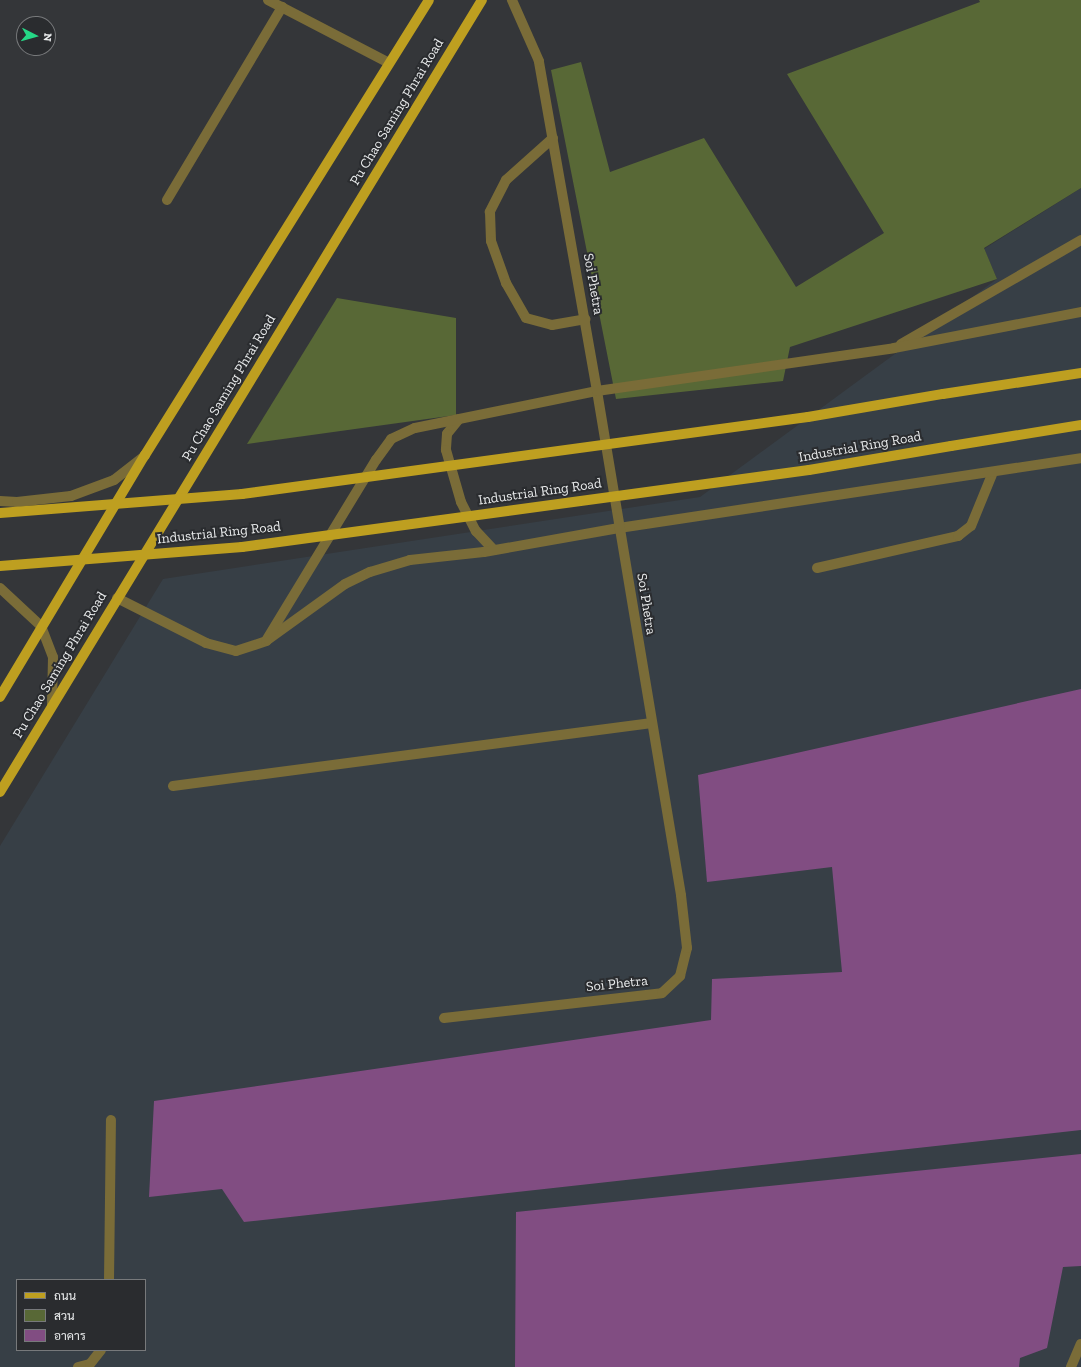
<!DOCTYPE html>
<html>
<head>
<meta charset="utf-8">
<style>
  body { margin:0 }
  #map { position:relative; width:1081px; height:1367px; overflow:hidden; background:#343639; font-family:"Zilla Slab",Sarabun,serif }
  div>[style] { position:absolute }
  .built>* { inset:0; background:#373f46 }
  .green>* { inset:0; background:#586836 }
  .building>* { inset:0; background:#814d82 }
  .minor>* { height:10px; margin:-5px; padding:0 5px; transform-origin:5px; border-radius:5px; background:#7a6c38 }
  .major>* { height:10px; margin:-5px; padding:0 5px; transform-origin:5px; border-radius:5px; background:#be9f20 }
  .major-bridge>* { height:10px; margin:-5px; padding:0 5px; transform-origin:5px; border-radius:5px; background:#be9f20 }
  span { translate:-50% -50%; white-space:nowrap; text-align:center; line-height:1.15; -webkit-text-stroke:4px #2a2c2f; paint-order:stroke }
  .street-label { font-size:14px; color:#eaeced }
  .legend { position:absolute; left:16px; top:1279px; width:130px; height:72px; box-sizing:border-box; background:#2a2c2f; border:1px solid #77797b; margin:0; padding:5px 7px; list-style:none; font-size:12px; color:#eaeced }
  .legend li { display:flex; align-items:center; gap:8px; height:20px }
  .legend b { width:20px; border:1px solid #77797b }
  .north { position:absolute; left:16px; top:16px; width:40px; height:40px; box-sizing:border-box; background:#2a2c2f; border:1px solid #77797b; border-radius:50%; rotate:96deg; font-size:11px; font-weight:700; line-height:16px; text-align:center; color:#eaeced }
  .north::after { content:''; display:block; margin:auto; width:14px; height:18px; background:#25d886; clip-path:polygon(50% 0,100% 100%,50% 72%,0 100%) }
</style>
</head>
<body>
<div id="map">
  <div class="built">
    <div style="clip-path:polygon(evenodd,1081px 188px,1081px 1367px,0 1367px,0 846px,163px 579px,700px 497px,997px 279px,984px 249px,1081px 188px,17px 1280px,145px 1280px,145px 1350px,17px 1350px,17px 1280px)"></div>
  </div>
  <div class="green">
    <div style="clip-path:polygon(979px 0,1081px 0,1081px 188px,984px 248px,997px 279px,790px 347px,783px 381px,616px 399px,551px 70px,581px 62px,610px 172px,704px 138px,796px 287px,884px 233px,787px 74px,980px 2px)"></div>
    <div style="clip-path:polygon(337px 298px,456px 318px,456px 415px,247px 444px)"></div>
  </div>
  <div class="building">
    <div style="clip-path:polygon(1081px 689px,1081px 1130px,244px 1222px,222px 1189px,149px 1197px,154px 1101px,711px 1020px,712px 979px,842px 972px,832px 867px,707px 882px,698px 775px)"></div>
    <div style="clip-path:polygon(1081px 1154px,1081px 1266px,1063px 1267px,1047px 1348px,1020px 1358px,1019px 1367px,515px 1367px,516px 1212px)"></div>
  </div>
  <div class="minor">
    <div style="left:268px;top:0;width:136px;rotate:27.5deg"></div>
    <div style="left:553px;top:138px;width:63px;rotate:138.2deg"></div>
    <div style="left:506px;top:180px;width:36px;rotate:117deg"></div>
    <div style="left:490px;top:212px;width:29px;rotate:88deg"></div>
    <div style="left:491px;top:241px;width:45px;rotate:70.3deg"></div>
    <div style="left:506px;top:283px;width:40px;rotate:60.3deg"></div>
    <div style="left:526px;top:318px;width:27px;rotate:15deg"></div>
    <div style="left:552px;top:325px;width:34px;rotate:-10deg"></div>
    <div style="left:167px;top:200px;width:225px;rotate:-59.2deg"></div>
    <div style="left:901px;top:344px;width:208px;rotate:-30deg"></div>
    <div style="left:459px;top:419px;width:19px;rotate:129deg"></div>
    <div style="left:447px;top:434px;width:16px;rotate:94deg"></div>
    <div style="left:446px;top:450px;width:54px;rotate:73.9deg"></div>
    <div style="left:461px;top:502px;width:33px;rotate:63deg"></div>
    <div style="left:476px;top:531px;width:26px;rotate:47deg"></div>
    <div style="left:0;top:501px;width:17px;rotate:3deg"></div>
    <div style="left:17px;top:502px;width:54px;rotate:-6.3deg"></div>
    <div style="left:71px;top:496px;width:46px;rotate:-20.4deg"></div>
    <div style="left:114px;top:480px;width:39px;rotate:-38deg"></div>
    <div style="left:817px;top:568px;width:145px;rotate:-12.8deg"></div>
    <div style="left:958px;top:536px;width:16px;rotate:-38deg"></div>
    <div style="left:971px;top:526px;width:58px;rotate:-67.8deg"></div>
    <div style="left:0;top:588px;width:56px;rotate:42.8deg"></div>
    <div style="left:41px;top:626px;width:33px;rotate:69deg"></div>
    <div style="left:53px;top:657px;width:48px;rotate:91.2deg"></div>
    <div style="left:117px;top:598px;width:100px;rotate:26.8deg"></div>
    <div style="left:206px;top:643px;width:31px;rotate:15deg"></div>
    <div style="left:236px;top:651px;width:32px;rotate:-18deg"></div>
    <div style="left:266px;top:641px;width:97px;rotate:-35.8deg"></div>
    <div style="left:345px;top:584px;width:28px;rotate:-26deg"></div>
    <div style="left:370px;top:572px;width:42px;rotate:-16.7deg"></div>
    <div style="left:410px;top:560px;width:74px;rotate:-6.2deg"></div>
    <div style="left:484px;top:552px;width:137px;rotate:-10.1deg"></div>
    <div style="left:619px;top:528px;width:467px;rotate:-8.6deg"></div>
    <div style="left:267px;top:639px;width:210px;rotate:-58.7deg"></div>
    <div style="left:376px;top:460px;width:26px;rotate:-54deg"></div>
    <div style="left:391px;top:439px;width:26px;rotate:-25deg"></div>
    <div style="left:415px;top:428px;width:186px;rotate:-11.5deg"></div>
    <div style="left:597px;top:391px;width:300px;rotate:-8.2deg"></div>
    <div style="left:894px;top:348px;width:190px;rotate:-10.9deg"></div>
    <div style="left:173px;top:786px;width:483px;rotate:-7.5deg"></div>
    <div style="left:444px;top:1018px;width:219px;rotate:-6.5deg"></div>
    <div style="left:662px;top:993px;width:25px;rotate:-43deg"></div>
    <div style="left:680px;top:976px;width:29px;rotate:-76deg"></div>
    <div style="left:687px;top:948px;width:53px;rotate:-96.5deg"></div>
    <div style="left:681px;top:895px;width:511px;rotate:-99.46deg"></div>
    <div style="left:597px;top:391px;width:335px;rotate:-100deg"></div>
    <div style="left:539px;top:61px;width:67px;rotate:-113.9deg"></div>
    <div style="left:109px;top:1280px;width:160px;rotate:-89.3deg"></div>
    <div style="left:78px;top:1367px;width:12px;rotate:-14deg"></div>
    <div style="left:90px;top:1364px;width:18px;rotate:-52deg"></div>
    <div style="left:1071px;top:1367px;width:25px;rotate:-67deg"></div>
  </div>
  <div class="major">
    <div style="left:943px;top:394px;width:140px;rotate:-8.7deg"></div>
    <div style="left:951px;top:446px;width:132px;rotate:-9.2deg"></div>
    <div style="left:0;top:697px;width:282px;rotate:-59.1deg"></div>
    <div style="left:145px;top:455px;width:536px;rotate:-58.03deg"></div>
    <div style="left:0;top:792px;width:927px;rotate:-58.68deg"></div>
  </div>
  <div class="major-bridge">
    <div style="left:0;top:513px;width:243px;rotate:-4.5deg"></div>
    <div style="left:242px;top:494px;width:571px;rotate:-7.75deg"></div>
    <div style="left:808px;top:417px;width:137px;rotate:-9.7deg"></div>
    <div style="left:0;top:566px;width:243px;rotate:-4.5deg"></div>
    <div style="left:242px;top:547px;width:572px;rotate:-7.73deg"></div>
    <div style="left:809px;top:470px;width:144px;rotate:-9.6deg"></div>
  </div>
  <div class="street-label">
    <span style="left:397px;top:112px;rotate:-59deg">Pu Chao Saming Phrai Road</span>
    <span style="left:593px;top:284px;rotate:80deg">Soi Phetra</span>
    <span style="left:229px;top:388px;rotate:-59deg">Pu Chao Saming Phrai Road</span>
    <span style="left:860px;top:447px;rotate:-10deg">Industrial Ring Road</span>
    <span style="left:540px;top:492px;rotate:-8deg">Industrial Ring Road</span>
    <span style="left:219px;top:533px;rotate:-6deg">Industrial Ring Road</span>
    <span style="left:646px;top:604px;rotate:81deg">Soi Phetra</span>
    <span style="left:60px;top:665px;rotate:-59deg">Pu Chao Saming Phrai Road</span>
    <span style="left:617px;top:984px;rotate:-6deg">Soi Phetra</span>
  </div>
  <ul class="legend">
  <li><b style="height:5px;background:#be9f20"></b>ถนน</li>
  <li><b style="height:11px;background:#586836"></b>สวน</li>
  <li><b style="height:11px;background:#814d82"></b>อาคาร</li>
  </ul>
  <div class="north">N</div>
</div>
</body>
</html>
